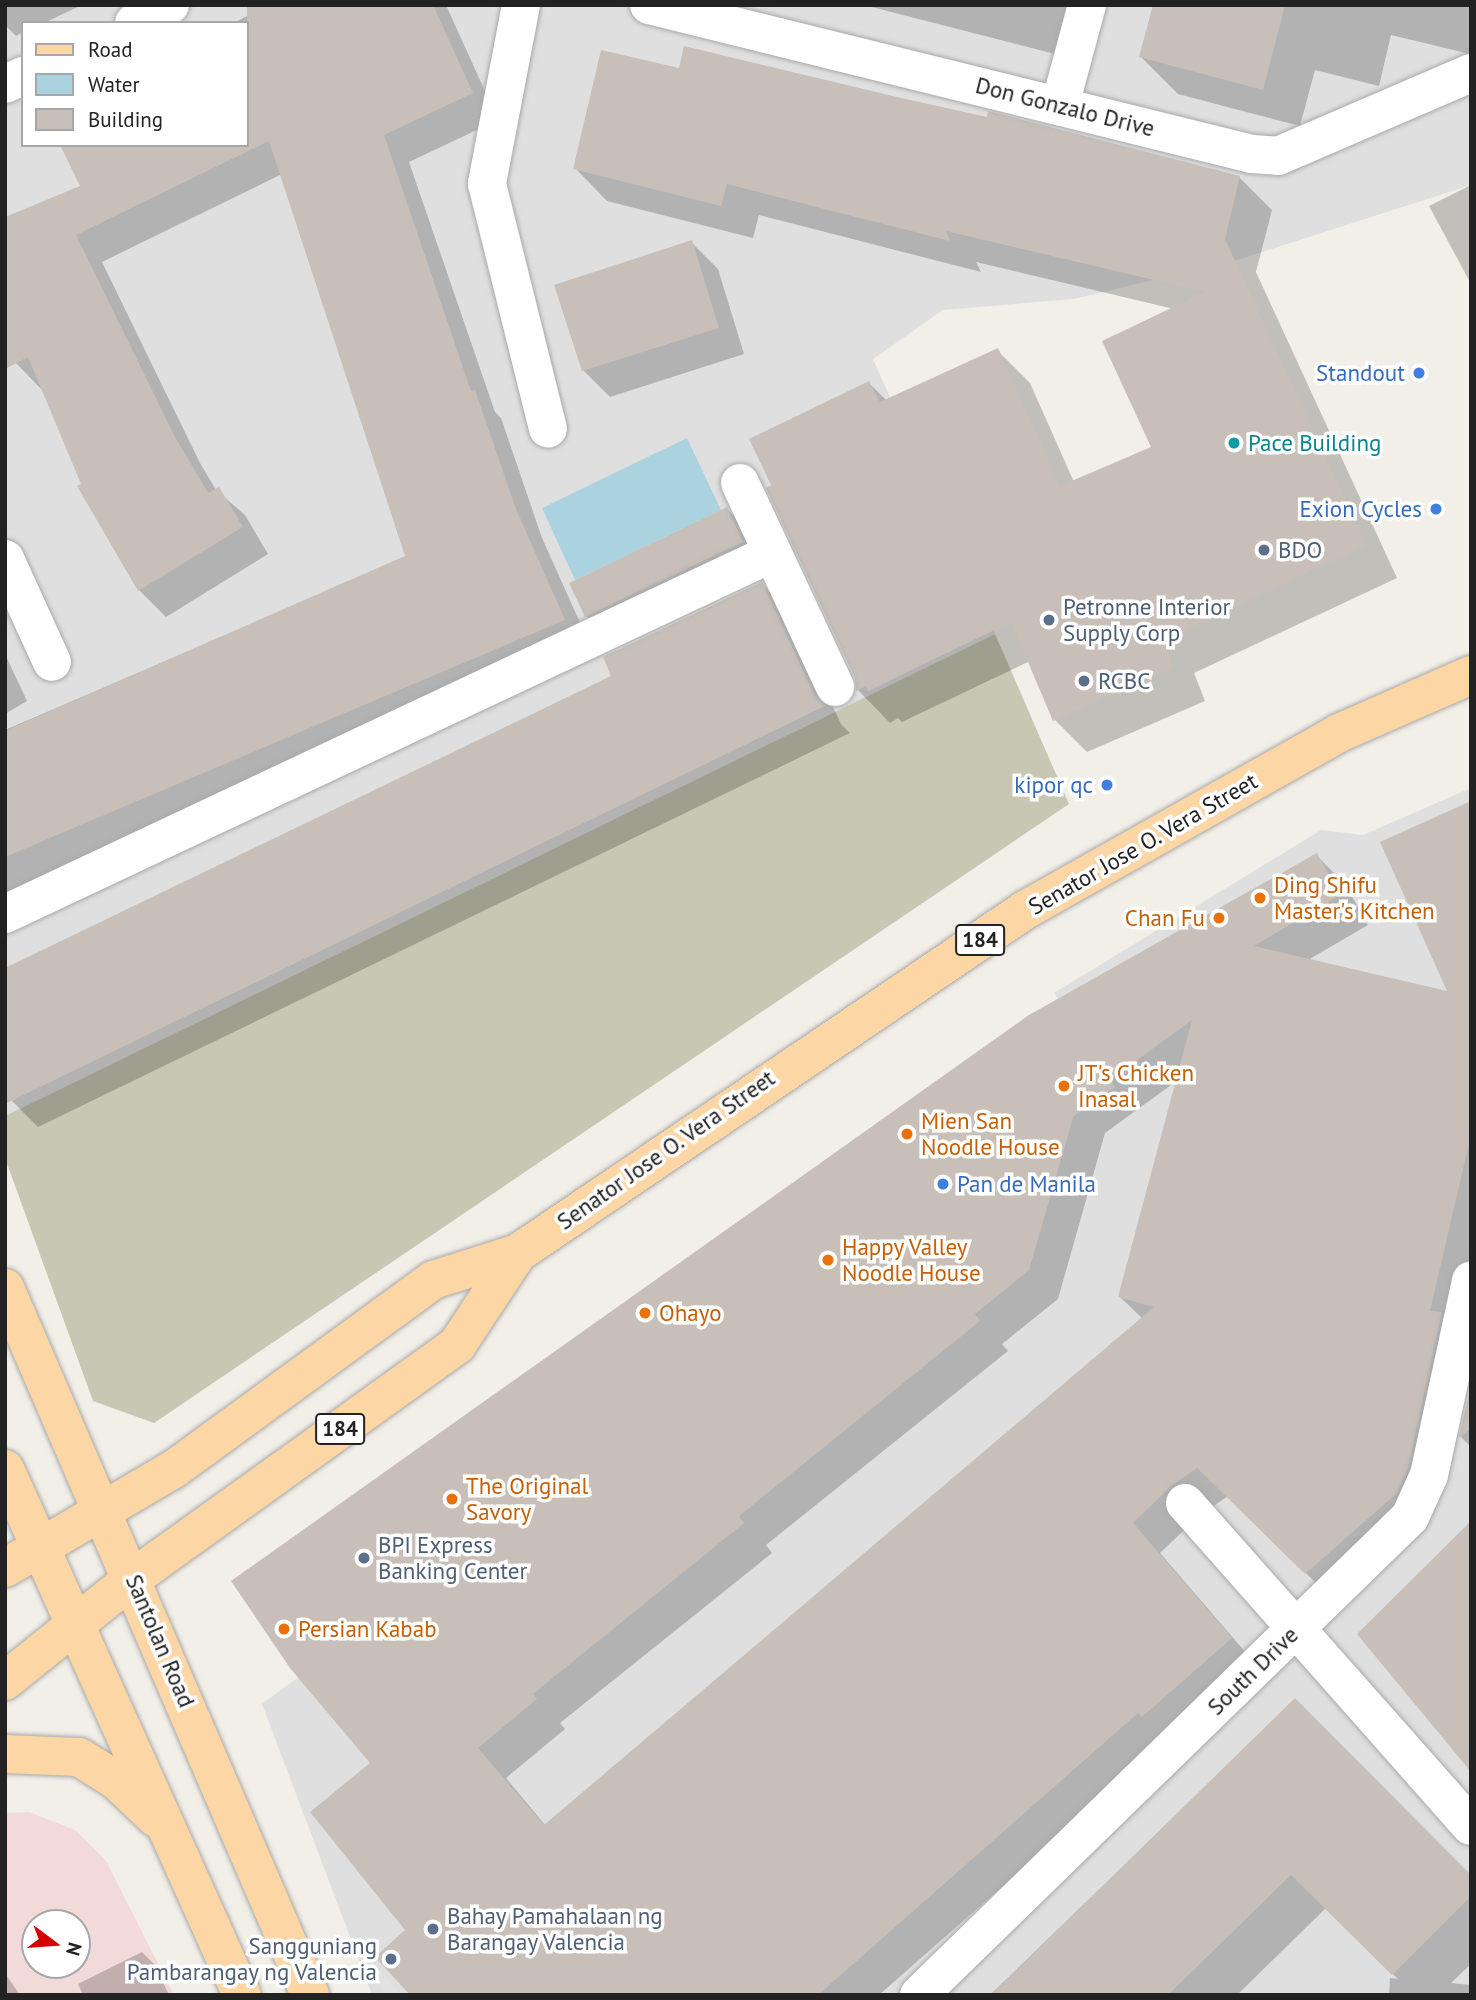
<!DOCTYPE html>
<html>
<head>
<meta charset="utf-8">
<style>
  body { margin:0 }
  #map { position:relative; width:1476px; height:2000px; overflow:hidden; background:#f2efe9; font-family:"PT Sans",sans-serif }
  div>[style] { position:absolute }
  .residential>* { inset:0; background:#e0dfdf }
  .commercial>* { inset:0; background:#f2dad9 }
  .construction>* { inset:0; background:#c7c7b4 }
  .parking>* { inset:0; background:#e2e2e2 }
  .water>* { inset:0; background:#aad3df }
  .shadow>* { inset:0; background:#0003 }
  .building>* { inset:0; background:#c7bfb8 }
  .roads { filter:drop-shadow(0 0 2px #a9a9a9) drop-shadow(0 0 2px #a9a9a9) }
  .minor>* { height:38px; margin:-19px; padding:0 19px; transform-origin:19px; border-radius:19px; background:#fff }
  .major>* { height:38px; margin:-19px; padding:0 19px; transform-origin:19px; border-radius:19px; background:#fcd6a4 }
  .dots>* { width:19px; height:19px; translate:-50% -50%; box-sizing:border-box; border:4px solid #fff; border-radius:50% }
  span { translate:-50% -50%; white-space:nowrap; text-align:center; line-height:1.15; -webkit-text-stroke:7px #fff; paint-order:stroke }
  .shield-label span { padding:2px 5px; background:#fff; border:2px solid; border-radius:5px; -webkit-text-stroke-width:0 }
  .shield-label { font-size:21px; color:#222; font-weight:700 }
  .street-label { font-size:23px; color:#222 }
  .shop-label { font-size:23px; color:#366cbe }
  .right { translate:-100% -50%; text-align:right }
  .left { translate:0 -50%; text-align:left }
  .culture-label { font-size:23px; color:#0d838f }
  .service-label { font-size:23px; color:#4e5e75 }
  .food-label { font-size:23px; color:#c56008 }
  .frame { position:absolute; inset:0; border:7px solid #222; pointer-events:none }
  .legend { position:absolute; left:21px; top:21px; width:228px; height:126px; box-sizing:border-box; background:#fff; border:2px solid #a7a7a7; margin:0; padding:9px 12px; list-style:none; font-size:21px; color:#222 }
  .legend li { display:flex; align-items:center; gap:14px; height:35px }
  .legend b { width:35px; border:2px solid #a7a7a7 }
  .north { position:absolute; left:21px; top:1909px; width:70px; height:70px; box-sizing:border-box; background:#fff; border:2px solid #a7a7a7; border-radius:50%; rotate:106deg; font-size:19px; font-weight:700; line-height:28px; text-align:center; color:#222 }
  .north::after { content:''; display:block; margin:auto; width:24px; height:32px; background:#d40000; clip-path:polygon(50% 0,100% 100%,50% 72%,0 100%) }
</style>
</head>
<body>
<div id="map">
  <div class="residential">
    <div style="clip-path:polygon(evenodd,5px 5px,1471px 5px,1471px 185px,1237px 260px,1074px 299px,943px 310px,873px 359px,995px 634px,5px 1116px,5px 5px,23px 23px,247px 23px,247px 145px,23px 145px,23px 23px)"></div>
    <div style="clip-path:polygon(1471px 788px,1471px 1995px,372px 1995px,262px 1704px,671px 1401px,1115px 1087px,1054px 993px,1321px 830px,1363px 835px)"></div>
  </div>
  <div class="commercial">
    <div style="clip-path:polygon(evenodd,29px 1812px,75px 1830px,106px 1861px,174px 1995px,5px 1995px,5px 1813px,29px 1812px,35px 1923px,77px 1923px,77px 1965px,35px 1965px,35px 1923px)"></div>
  </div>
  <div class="construction">
    <div style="clip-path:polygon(995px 634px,1069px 804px,154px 1423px,93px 1401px,5px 1158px,5px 1116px)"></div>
  </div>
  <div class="parking">
    <div style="clip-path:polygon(369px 1958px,401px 1995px,384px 1995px)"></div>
  </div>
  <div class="water">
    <div style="clip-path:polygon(687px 438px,721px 510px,575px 580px,542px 508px)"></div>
  </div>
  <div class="shadow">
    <div style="clip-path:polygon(5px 5px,82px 5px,44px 23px,23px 23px,23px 32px,16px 36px,5px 25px)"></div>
    <div style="clip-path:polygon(268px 5px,446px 5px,498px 120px,409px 162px,495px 412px,501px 418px,542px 538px,591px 647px,5px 895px,5px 730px,407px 557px,282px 174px,102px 262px,200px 463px,216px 490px,245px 515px,268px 554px,166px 617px,139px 590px,84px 485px,42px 390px,16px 363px,5px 219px,247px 145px,247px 23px,234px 23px)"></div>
    <div style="clip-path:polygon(864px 5px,1088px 5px,1075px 59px)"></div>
    <div style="clip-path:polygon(1154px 5px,1471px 5px,1471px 50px,1470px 54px,1391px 35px,1379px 86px,1315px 70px,1300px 126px,1178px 94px,1141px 57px)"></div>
    <div style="clip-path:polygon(680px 70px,1239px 177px,1272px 210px,1256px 272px,1397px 578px,1194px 673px,1205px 701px,1087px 752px,1055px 720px,1030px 661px,902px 722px,898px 718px,890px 723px,858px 690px,857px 677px,869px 383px,887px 401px,998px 351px,1030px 383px,1074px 482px,1153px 448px,1174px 309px,976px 262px,981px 272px,759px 215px,753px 238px,607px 201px,575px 168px)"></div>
    <div style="clip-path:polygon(1471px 185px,1471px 284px,1429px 206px)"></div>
    <div style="clip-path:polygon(691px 242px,718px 269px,744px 354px,610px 397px,583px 370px)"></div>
    <div style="clip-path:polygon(727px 509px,753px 535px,769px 569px,613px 643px,586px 616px)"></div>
    <div style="clip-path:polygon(762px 584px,788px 611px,841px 724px,850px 733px,38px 1127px,12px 1101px,614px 677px)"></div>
    <div style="clip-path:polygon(5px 654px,27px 701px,5px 714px)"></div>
    <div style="clip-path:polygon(evenodd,1316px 855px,1345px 884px,1368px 925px,1308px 960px,1471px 998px,1471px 1339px,1437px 1498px,1335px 1602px,1228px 1496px,1199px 1516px,1160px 1553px,1259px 1668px,1168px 1741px,879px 1995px,412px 1995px,407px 1930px,372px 1764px,1316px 855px,1178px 1080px,1120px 1297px,1143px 1319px,546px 1826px,506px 1778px,565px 1729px,560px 1723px,772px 1553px,766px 1545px,1008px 1351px,1002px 1344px,1058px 1299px,1105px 1133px,1178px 1080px)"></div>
    <div style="clip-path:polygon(1471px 1393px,1471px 1447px,1461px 1437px)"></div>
    <div style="clip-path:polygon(1295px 1700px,1471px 1879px,1471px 1964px,1451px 1983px,1471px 1985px,1471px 1995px,1389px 1995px,1390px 1978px,1398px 1979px,1326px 1908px,1237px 1995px,990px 1995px)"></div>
    <div style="clip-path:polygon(142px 1952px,155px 1965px,169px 1995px,83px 1995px,78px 1984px)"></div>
    <div style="clip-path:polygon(5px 1973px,20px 1995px,5px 1995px)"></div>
  </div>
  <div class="building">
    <div style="clip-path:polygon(247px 5px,433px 5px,473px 93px,384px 135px,471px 391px,475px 390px,516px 509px,565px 620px,5px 857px,5px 731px,405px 556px,269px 141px,76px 235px,174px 435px,208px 493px,219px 487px,243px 527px,138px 591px,77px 486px,81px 484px,28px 357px,5px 369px,5px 217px,80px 186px,60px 145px,247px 145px)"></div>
    <div style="clip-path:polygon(1153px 5px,1285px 5px,1263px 90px,1139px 57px)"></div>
    <div style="clip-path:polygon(684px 46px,897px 97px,987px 117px,988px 111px,1240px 176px,1225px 239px,1366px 545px,1163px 641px,1174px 668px,1053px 721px,1011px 622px,868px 691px,866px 686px,856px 691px,855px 678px,766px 488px,771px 485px,749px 439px,869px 381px,880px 402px,998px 348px,1060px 486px,1151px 447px,1102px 341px,1205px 292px,946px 231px,950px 241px,727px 184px,721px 206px,573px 169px,601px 50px,679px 68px)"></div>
    <div style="clip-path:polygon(692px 240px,719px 328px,582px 371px,554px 285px)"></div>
    <div style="clip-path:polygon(727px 507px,743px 542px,585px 617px,569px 583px)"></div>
    <div style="clip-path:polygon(762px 582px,815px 696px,825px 706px,5px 1104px,5px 968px,611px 676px,603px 657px)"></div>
    <div style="clip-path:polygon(evenodd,1471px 801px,1471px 1135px,1430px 1311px,1442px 1312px,1408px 1468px,1397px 1493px,1305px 1574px,1197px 1468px,1171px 1486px,1133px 1523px,1232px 1638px,1142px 1717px,1138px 1713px,818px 1995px,410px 1995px,375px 1957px,405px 1930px,310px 1812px,370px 1763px,290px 1668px,231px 1581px,1029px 1015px,1317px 853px,1340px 895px,1254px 946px,1447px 991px,1380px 842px,1471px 801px,1192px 1020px,1118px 1297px,1154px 1307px,544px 1825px,478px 1748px,537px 1699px,533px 1694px,744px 1523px,739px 1516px,980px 1321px,975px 1314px,1029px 1270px,1077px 1104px,1192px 1020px)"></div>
    <div style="clip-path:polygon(1471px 1385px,1471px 1428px,1459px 1438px)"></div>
    <div style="clip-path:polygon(1471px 1521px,1471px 1772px,1357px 1634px)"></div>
    <div style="clip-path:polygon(1295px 1698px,1471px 1875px,1471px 1896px,1392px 1975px,1291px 1875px,1168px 1995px,991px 1995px)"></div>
  </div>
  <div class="roads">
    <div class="minor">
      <div style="left:521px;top:5px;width:182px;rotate:100.8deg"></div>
      <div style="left:487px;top:184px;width:252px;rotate:76deg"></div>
      <div style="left:649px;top:5px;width:621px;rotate:13.88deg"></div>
      <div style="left:1252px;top:154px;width:26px;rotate:4deg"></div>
      <div style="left:1278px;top:156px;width:210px;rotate:-23.3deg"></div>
      <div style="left:134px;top:23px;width:40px;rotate:-26.6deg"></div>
      <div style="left:5px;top:84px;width:20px;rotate:-24deg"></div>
      <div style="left:1060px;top:105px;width:104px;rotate:-74.9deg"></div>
      <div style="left:740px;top:483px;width:225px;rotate:65deg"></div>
      <div style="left:5px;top:559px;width:113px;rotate:65.5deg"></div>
      <div style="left:5px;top:914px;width:848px;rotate:-25.2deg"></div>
      <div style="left:1185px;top:1503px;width:431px;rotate:48.5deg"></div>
      <div style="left:919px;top:1995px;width:685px;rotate:-44.23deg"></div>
      <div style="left:1410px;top:1517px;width:46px;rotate:-65.7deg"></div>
      <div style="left:1429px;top:1475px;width:199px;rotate:-77.8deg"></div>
    </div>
    <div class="major">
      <div style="left:5px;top:1288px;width:770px;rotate:66.66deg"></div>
      <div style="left:5px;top:1469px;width:577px;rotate:65.75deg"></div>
      <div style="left:5px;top:1568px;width:196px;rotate:-30.4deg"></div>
      <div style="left:174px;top:1469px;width:321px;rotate:-36.1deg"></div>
      <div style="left:433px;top:1280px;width:89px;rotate:-17.6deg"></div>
      <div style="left:518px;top:1253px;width:612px;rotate:-34.08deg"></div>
      <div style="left:1025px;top:910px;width:360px;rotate:-29.4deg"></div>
      <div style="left:1339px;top:733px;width:144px;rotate:-23.7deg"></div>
      <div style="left:5px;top:1681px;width:164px;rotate:-38.8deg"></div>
      <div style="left:133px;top:1578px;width:399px;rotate:-35.7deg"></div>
      <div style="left:457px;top:1345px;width:110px;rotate:-56.5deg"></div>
      <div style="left:5px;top:1754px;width:74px;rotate:2.3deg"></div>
      <div style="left:79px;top:1757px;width:44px;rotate:31.9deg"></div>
      <div style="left:116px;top:1780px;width:55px;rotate:43.5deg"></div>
    </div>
  </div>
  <div class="dots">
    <div style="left:1419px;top:373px;background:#3f7fe0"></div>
    <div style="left:1234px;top:443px;background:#0f9aa8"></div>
    <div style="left:1436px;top:509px;background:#3f7fe0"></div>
    <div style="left:1264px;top:550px;background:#5c6f8a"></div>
    <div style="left:1049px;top:620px;background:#5c6f8a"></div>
    <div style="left:1084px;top:681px;background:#5c6f8a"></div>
    <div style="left:1107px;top:785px;background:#3f7fe0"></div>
    <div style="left:1260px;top:898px;background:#e8710a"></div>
    <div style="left:1219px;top:918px;background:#e8710a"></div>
    <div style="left:1064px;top:1086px;background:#e8710a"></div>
    <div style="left:907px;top:1134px;background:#e8710a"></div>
    <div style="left:943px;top:1184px;background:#3f7fe0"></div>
    <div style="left:828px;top:1260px;background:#e8710a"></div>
    <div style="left:645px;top:1313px;background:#e8710a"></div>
    <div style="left:452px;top:1499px;background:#e8710a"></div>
    <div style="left:364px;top:1558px;background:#5c6f8a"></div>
    <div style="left:284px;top:1629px;background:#e8710a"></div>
    <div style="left:433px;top:1929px;background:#5c6f8a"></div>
    <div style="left:391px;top:1959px;background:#5c6f8a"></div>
  </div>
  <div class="shield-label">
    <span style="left:980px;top:940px">184</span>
    <span style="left:340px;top:1429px">184</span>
  </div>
  <div class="street-label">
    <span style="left:1065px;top:107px;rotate:14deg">Don Gonzalo Drive</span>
    <span style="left:1143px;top:844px;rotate:-30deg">Senator Jose O. Vera Street</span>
    <span style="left:666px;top:1150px;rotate:-35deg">Senator Jose O. Vera Street</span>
    <span style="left:160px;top:1641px;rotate:67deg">Santolan Road</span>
    <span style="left:1253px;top:1671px;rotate:-44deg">South Drive</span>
  </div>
  <div class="shop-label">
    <span class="right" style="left:1405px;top:373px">Standout</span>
    <span class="right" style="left:1422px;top:509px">Exion Cycles</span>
    <span class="right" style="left:1093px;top:785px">kipor qc</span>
    <span class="left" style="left:957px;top:1184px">Pan de Manila</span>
  </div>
  <div class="culture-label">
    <span class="left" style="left:1248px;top:443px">Pace Building</span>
  </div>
  <div class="service-label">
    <span class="left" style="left:1278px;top:550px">BDO</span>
    <span class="left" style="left:1063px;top:620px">Petronne Interior<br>Supply Corp</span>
    <span class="left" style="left:1098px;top:681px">RCBC</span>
    <span class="left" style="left:378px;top:1558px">BPI Express<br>Banking Center</span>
    <span class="left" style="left:447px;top:1929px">Bahay Pamahalaan ng<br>Barangay Valencia</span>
    <span class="right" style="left:377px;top:1959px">Sangguniang<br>Pambarangay ng Valencia</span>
  </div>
  <div class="food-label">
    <span class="left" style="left:1274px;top:898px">Ding Shifu<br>Master's Kitchen</span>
    <span class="right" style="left:1205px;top:918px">Chan Fu</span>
    <span class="left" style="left:1078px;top:1086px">JT's Chicken<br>Inasal</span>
    <span class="left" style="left:921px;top:1134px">Mien San<br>Noodle House</span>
    <span class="left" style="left:842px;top:1260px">Happy Valley<br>Noodle House</span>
    <span class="left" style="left:659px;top:1313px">Ohayo</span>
    <span class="left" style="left:466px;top:1499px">The Original<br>Savory</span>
    <span class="left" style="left:298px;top:1629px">Persian Kabab</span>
  </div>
  <div class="frame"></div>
  <ul class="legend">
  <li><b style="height:9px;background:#fcd6a4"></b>Road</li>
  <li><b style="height:19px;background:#aad3df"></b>Water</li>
  <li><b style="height:19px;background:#c7bfb8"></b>Building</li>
  </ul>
  <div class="north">N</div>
</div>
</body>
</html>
